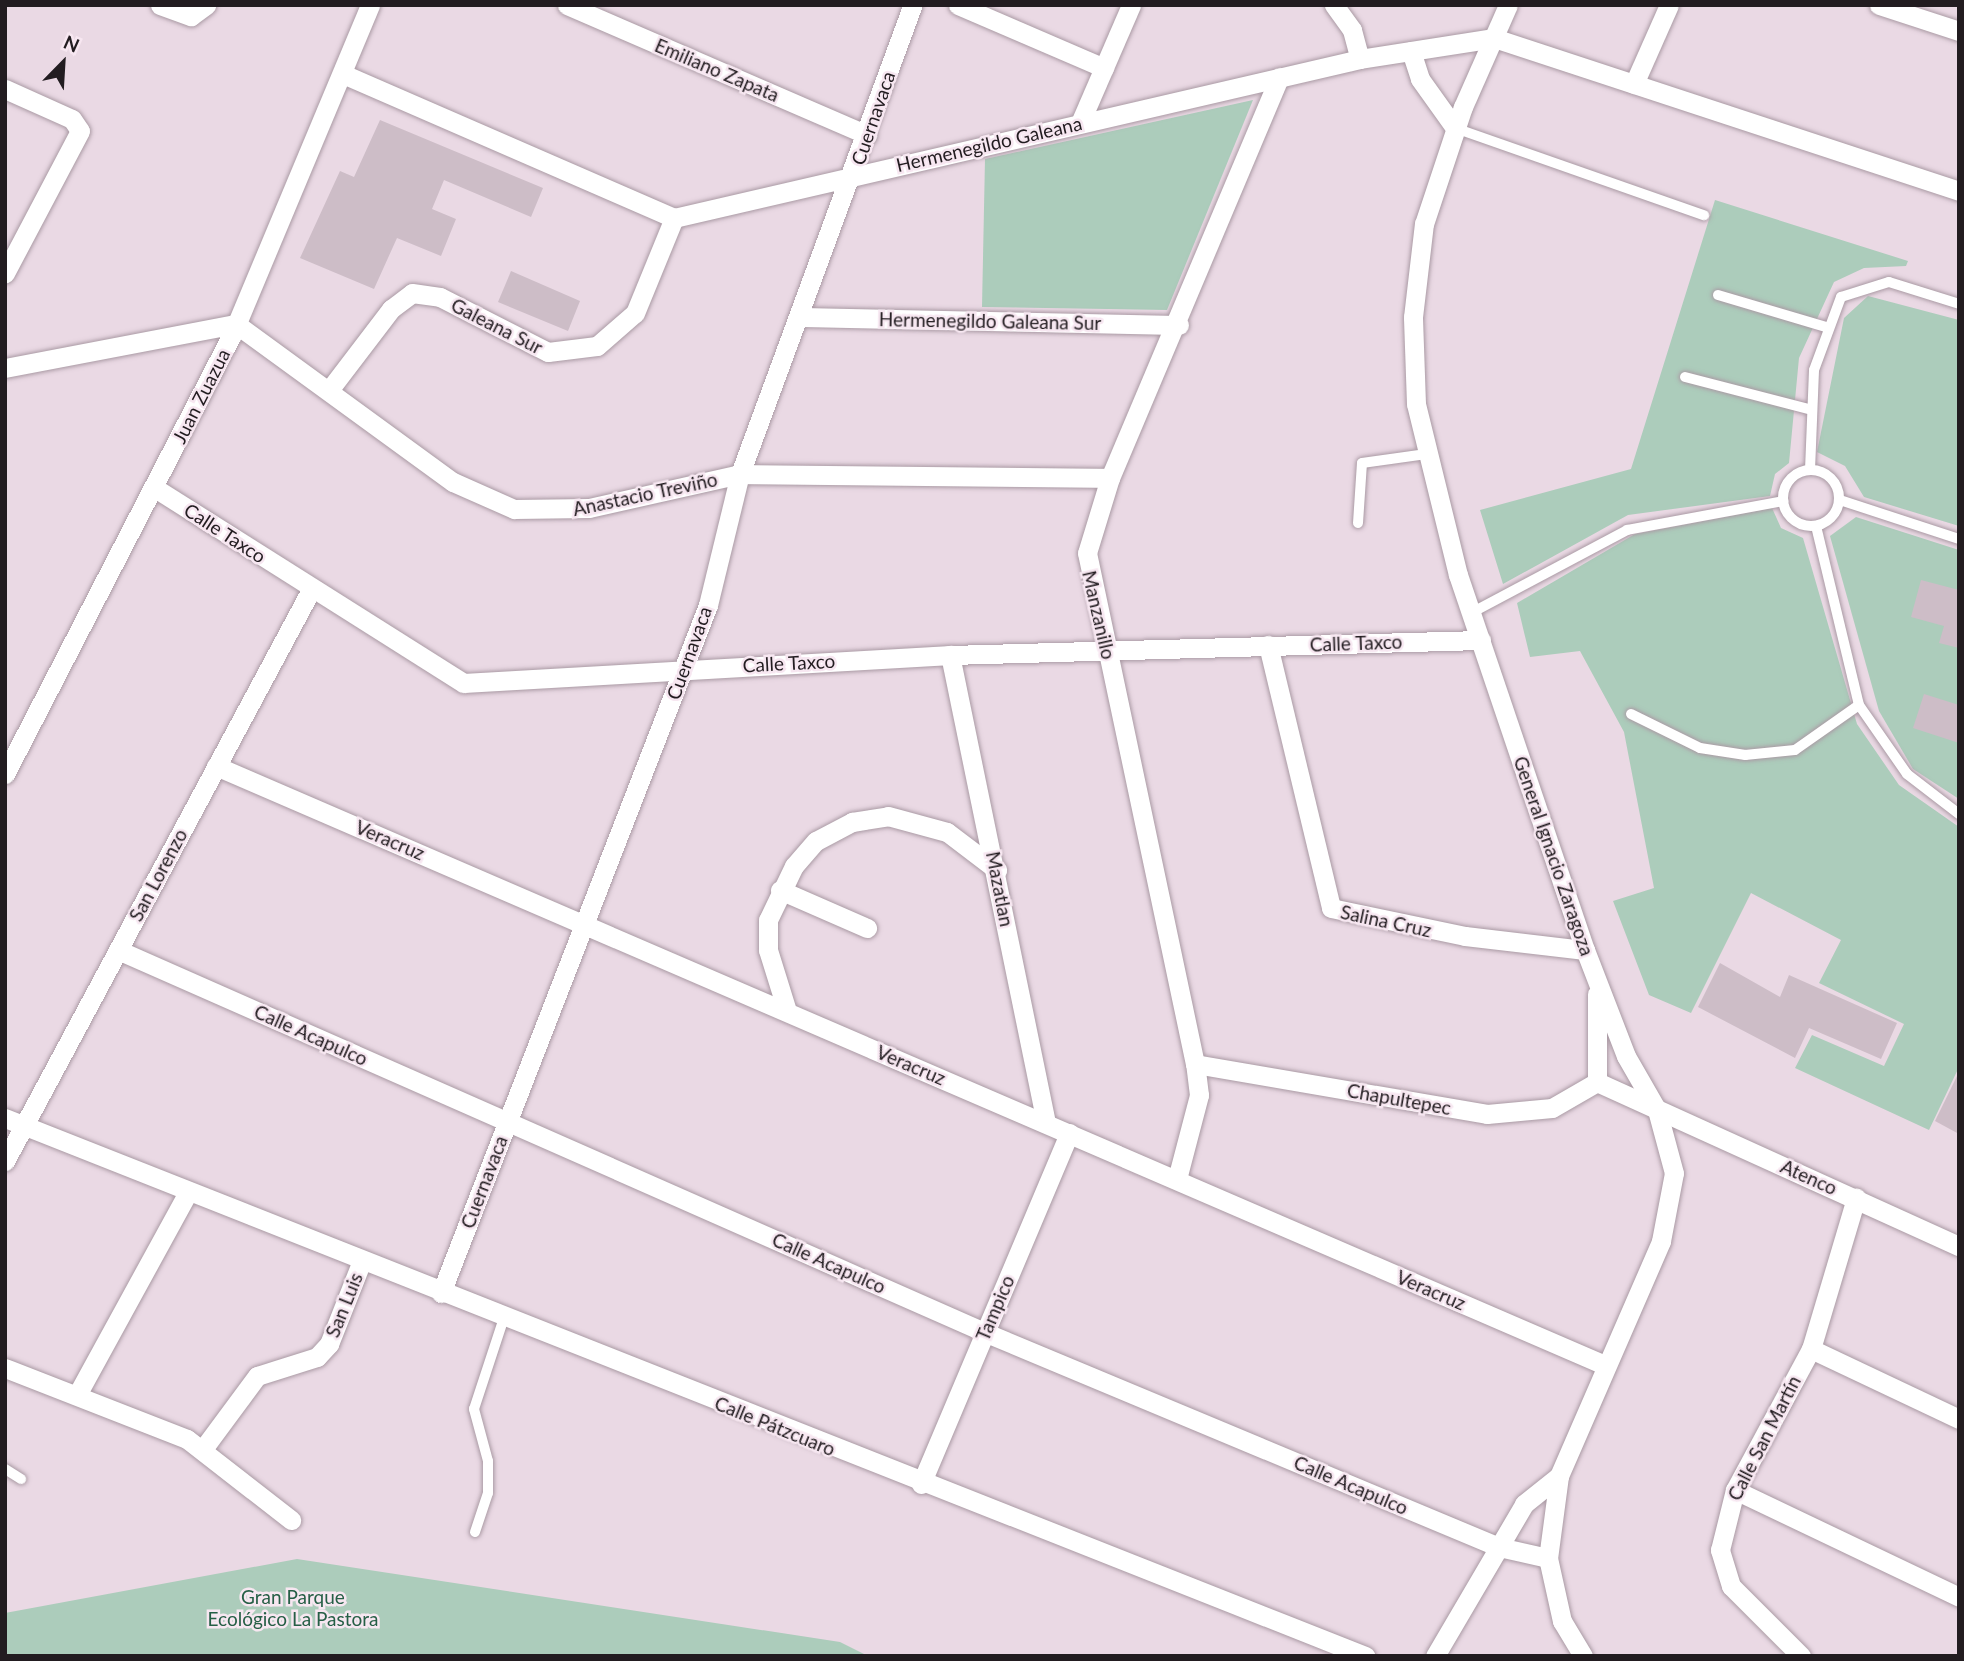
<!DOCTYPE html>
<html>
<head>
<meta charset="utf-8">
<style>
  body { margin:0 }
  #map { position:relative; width:1964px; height:1661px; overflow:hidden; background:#ead9e4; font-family:Lato,sans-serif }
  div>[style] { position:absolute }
  .green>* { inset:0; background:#acccbb }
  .building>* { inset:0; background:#cdbdc7 }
  .roads { filter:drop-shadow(0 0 2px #aa9aa4) drop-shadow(0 0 2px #aa9aa4) }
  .lane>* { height:10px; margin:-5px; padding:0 5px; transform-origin:5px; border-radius:5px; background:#fff }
  .lane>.ring { margin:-5px; padding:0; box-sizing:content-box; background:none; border:10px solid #fff; border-radius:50% }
  .street>* { height:19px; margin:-9.5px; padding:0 9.5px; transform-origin:9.5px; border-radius:9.5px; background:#fff }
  span { translate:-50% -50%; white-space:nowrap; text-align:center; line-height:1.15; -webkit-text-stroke:5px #f7e7f1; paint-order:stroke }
  .street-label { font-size:19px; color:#221c20 }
  .park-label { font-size:19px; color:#265f46 }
  .frame { position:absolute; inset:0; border:7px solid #221c20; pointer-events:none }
  .north { position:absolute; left:28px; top:28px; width:70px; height:70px; -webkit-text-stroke:5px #f7e7f1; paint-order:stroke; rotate:24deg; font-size:19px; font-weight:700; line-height:28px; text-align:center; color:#221c20 }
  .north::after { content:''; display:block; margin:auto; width:24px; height:32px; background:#221c20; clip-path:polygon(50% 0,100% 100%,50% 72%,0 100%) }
</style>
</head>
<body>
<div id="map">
  <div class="green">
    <div style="clip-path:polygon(1253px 100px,1167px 310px,982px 307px,985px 159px)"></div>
    <div style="clip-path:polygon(1715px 200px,1908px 261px,1906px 266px,1864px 268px,1834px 282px,1799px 358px,1789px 463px,1775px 474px,1770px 496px,1628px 515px,1503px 584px,1480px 510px,1631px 469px)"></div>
    <div style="clip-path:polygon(1868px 296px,1959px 320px,1959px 526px,1864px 497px,1845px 466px,1817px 452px,1844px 318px)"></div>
    <div style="clip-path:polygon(1772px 508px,1781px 528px,1803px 538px,1857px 724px,1899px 785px,1959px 827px,1959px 1067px,1929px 1130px,1795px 1068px,1812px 1035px,1884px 1066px,1904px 1024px,1819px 983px,1841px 940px,1751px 893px,1691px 1013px,1649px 995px,1613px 901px,1654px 888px,1624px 732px,1580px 651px,1530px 657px,1517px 603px,1635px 534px)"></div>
    <div style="clip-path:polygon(1856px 517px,1959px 550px,1959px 799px,1913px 769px,1879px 711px,1830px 536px)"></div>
    <div style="clip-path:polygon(297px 1559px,840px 1642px,868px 1656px,5px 1656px,5px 1613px)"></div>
  </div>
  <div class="building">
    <div style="clip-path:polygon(380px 120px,543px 188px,531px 217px,444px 180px,432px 209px,456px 219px,441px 256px,397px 238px,374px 289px,300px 258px,340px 171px,354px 177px)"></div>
    <div style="clip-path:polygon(511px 271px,580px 301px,568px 331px,498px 302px)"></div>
    <div style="clip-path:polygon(1921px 580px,1959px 590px,1959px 648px,1939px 643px,1944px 626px,1911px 617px)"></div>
    <div style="clip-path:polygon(1924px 694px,1959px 705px,1959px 743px,1913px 728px)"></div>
    <div style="clip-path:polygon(1720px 963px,1780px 997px,1789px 975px,1897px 1023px,1881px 1059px,1809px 1028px,1795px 1058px,1698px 1007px)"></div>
    <div style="clip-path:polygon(1959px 1072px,1959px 1134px,1935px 1121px)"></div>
  </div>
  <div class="roads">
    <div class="lane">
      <div style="left:1455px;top:128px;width:264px;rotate:19.3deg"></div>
      <div style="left:1718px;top:295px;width:113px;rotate:16.5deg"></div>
      <div style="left:1685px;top:377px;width:128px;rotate:14.5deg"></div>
      <div class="ring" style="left:1783px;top:470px;width:46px;height:46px"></div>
      <div style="left:1810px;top:470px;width:100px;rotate:-87.7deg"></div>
      <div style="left:1814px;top:370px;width:78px;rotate:-69.7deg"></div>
      <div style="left:1841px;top:297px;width:50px;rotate:-17.4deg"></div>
      <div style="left:1889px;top:282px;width:73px;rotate:17.4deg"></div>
      <div style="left:1840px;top:500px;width:125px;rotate:18.1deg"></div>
      <div style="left:1358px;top:523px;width:60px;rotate:-86.2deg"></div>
      <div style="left:1362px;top:463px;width:65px;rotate:-8deg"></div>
      <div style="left:1816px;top:526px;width:184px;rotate:76.5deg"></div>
      <div style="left:1859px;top:705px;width:84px;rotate:55.2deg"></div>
      <div style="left:1907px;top:774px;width:66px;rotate:37.6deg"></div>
      <div style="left:1471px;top:613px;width:177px;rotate:-28deg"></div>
      <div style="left:1627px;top:530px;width:159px;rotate:-10.5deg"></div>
      <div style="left:1631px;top:714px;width:77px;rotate:26.2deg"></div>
      <div style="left:1700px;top:748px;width:46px;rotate:8.8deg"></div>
      <div style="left:1745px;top:755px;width:50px;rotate:-5.7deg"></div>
      <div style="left:1795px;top:750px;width:78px;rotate:-35.1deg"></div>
      <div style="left:5px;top:1469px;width:19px;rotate:32deg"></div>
      <div style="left:475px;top:1532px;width:41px;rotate:-71.6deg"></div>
      <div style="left:488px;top:1493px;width:32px;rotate:-90deg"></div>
      <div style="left:488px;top:1461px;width:54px;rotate:-105.1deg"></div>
      <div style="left:474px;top:1409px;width:96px;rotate:-71.8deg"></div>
    </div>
    <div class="street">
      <div style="left:160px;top:5px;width:33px;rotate:20deg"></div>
      <div style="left:191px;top:16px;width:19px;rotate:-36deg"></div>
      <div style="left:567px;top:5px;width:327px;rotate:23.4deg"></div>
      <div style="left:958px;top:5px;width:159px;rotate:23.3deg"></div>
      <div style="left:1334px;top:5px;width:31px;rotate:54deg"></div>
      <div style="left:1352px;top:30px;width:30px;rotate:75deg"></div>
      <div style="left:1879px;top:5px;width:84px;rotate:18deg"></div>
      <div style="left:1411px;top:51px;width:29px;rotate:72deg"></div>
      <div style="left:1420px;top:79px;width:60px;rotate:54.5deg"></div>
      <div style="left:343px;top:74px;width:361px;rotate:23.5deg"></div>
      <div style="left:674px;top:218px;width:704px;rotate:-13.05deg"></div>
      <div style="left:1360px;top:59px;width:136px;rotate:-8.9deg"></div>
      <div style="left:1494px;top:38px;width:490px;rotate:18.2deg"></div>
      <div style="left:1634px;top:84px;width:86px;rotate:-66.1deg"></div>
      <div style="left:5px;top:89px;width:73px;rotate:24.1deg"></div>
      <div style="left:72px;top:119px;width:14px;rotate:56deg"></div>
      <div style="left:80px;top:131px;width:161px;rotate:117.8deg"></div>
      <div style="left:1080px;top:123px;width:129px;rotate:-66.6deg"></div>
      <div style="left:800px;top:317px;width:379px;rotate:1.2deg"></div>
      <div style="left:5px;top:368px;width:235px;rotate:-10.8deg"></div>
      <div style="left:236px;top:324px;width:268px;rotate:36.1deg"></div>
      <div style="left:453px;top:482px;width:67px;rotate:23.9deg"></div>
      <div style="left:514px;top:509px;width:75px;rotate:-0.8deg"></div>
      <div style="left:589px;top:508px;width:155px;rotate:-12.7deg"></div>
      <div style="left:740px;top:474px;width:370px;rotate:0.6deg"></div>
      <div style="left:330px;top:389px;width:101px;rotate:-52.7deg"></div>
      <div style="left:391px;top:309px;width:26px;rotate:-37deg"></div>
      <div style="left:412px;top:293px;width:28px;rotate:8deg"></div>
      <div style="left:440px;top:297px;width:121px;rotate:27deg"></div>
      <div style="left:548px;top:352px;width:49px;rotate:-7deg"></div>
      <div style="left:597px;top:346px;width:50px;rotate:-41deg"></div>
      <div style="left:635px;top:313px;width:103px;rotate:-67.7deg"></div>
      <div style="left:155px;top:488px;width:365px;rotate:32.3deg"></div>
      <div style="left:464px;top:683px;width:487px;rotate:-3.3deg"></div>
      <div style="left:950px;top:655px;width:531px;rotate:-1.62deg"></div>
      <div style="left:1268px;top:645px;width:270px;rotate:76.5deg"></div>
      <div style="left:1331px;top:908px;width:137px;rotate:11.8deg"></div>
      <div style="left:1465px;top:936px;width:121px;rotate:6.7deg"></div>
      <div style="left:950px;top:655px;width:478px;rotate:78.4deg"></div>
      <div style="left:216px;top:766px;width:1513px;rotate:23.33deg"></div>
      <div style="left:5px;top:774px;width:494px;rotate:-62.7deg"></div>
      <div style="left:232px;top:335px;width:358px;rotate:-67.3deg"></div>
      <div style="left:780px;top:890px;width:95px;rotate:23.6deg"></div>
      <div style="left:118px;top:950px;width:947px;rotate:23.8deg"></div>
      <div style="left:984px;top:1332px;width:558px;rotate:22.66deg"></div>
      <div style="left:1499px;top:1547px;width:50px;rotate:12.7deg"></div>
      <div style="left:1597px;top:994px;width:88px;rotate:90deg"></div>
      <div style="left:1597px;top:1082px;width:397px;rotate:24.4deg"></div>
      <div style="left:787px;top:1011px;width:64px;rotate:-107.3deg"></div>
      <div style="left:768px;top:950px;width:30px;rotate:-90deg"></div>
      <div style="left:768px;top:920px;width:60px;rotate:-64.3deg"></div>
      <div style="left:794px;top:866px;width:33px;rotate:-49deg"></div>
      <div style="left:816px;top:841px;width:41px;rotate:-27.8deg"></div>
      <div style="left:852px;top:822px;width:36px;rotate:-9deg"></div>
      <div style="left:888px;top:816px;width:61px;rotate:15.2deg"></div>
      <div style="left:947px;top:832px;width:63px;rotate:37.2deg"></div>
      <div style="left:1195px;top:1064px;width:296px;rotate:9.7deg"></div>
      <div style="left:1487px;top:1114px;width:65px;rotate:-5.3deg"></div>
      <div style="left:1552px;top:1108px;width:52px;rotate:-30deg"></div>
      <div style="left:5px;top:1118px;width:1463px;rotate:21.58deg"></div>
      <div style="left:5px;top:1161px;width:650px;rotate:-61.82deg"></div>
      <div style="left:1177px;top:1179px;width:87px;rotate:-75.3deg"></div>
      <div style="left:1199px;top:1095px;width:31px;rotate:-97deg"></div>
      <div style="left:1195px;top:1064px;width:522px;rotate:-101.93deg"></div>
      <div style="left:1087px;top:553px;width:78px;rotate:-73deg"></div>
      <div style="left:1110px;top:478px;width:435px;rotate:-67.1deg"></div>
      <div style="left:441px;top:1293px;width:738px;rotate:-68.79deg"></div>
      <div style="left:708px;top:605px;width:135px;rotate:-76.3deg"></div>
      <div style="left:740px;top:474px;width:500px;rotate:-69.8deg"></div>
      <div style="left:1811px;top:1349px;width:164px;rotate:25.3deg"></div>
      <div style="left:5px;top:1368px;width:195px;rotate:21.3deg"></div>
      <div style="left:187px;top:1439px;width:132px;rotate:37.9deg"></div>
      <div style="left:77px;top:1395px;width:229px;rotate:-61.3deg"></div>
      <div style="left:203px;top:1449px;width:91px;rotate:-53.5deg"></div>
      <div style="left:257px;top:1376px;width:63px;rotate:-17.6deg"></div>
      <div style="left:317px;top:1357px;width:18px;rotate:-47deg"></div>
      <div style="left:329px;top:1344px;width:87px;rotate:-68.4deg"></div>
      <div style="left:1559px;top:1476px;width:83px;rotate:97.6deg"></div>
      <div style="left:1548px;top:1558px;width:65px;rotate:77.5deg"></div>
      <div style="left:1562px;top:1621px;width:41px;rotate:59deg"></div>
      <div style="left:921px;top:1484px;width:381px;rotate:-67.1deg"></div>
      <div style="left:1735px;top:1490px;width:248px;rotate:25.5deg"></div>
      <div style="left:1435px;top:1656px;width:176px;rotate:-59.6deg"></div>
      <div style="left:1524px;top:1504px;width:45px;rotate:-38.7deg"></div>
      <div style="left:1559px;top:1476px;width:256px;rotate:-66.5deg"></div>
      <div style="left:1661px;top:1241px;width:69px;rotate:-79.2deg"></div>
      <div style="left:1674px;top:1173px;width:65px;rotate:-105.1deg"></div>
      <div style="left:1657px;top:1110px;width:62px;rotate:-119.9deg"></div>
      <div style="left:1626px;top:1056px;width:114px;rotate:-111.1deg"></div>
      <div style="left:1585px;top:950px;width:396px;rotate:-108.7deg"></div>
      <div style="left:1458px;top:575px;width:176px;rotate:-103.8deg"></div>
      <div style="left:1416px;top:404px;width:87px;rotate:-92deg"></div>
      <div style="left:1413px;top:317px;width:94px;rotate:-83.3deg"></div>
      <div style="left:1424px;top:224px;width:123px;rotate:-71.6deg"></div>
      <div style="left:1463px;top:107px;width:111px;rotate:-66.2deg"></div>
      <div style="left:1801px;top:1656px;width:99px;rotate:-135deg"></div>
      <div style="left:1731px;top:1586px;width:38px;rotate:-107deg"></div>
      <div style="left:1720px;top:1550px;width:62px;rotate:-76deg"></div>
      <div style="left:1735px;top:1490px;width:160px;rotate:-61.7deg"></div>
      <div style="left:1811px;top:1349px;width:158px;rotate:-73.4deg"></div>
    </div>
  </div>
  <div class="street-label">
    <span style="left:717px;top:70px;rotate:23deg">Emiliano Zapata</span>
    <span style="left:873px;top:118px;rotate:-71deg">Cuernavaca</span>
    <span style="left:989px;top:144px;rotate:-13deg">Hermenegildo Galeana</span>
    <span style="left:990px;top:321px;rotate:1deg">Hermenegildo Galeana Sur</span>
    <span style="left:497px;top:326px;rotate:27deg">Galeana Sur</span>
    <span style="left:201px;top:396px;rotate:-63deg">Juan Zuazua</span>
    <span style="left:645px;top:494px;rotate:-12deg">Anastacio Treviño</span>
    <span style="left:225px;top:533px;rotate:33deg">Calle Taxco</span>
    <span style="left:1099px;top:615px;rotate:77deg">Manzanillo</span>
    <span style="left:1356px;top:643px;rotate:-2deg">Calle Taxco</span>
    <span style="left:689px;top:653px;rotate:-70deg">Cuernavaca</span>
    <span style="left:789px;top:663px;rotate:-3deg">Calle Taxco</span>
    <span style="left:390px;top:840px;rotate:23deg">Veracruz</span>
    <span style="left:1554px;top:856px;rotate:71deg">General Ignacio Zaragoza</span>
    <span style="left:158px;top:875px;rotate:-62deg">San Lorenzo</span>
    <span style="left:1000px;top:889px;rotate:79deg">Mazatlan</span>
    <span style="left:1386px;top:921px;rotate:12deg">Salina Cruz</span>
    <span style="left:311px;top:1035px;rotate:24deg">Calle Acapulco</span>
    <span style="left:911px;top:1065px;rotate:23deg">Veracruz</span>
    <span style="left:1399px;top:1099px;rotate:10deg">Chapultepec</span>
    <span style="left:1809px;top:1177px;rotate:24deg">Atenco</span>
    <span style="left:484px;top:1182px;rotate:-69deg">Cuernavaca</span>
    <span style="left:829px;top:1263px;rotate:24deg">Calle Acapulco</span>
    <span style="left:1431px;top:1290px;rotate:23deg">Veracruz</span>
    <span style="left:344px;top:1305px;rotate:-68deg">San Luis</span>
    <span style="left:995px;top:1308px;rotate:-67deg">Tampico</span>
    <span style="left:775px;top:1426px;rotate:22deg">Calle Pátzcuaro</span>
    <span style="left:1764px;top:1438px;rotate:-63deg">Calle San Martín</span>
    <span style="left:1351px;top:1485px;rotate:23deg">Calle Acapulco</span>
  </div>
  <div class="park-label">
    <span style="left:293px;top:1608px">Gran Parque<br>Ecológico La Pastora</span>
  </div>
  <div class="frame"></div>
  <div class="north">N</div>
</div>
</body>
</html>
